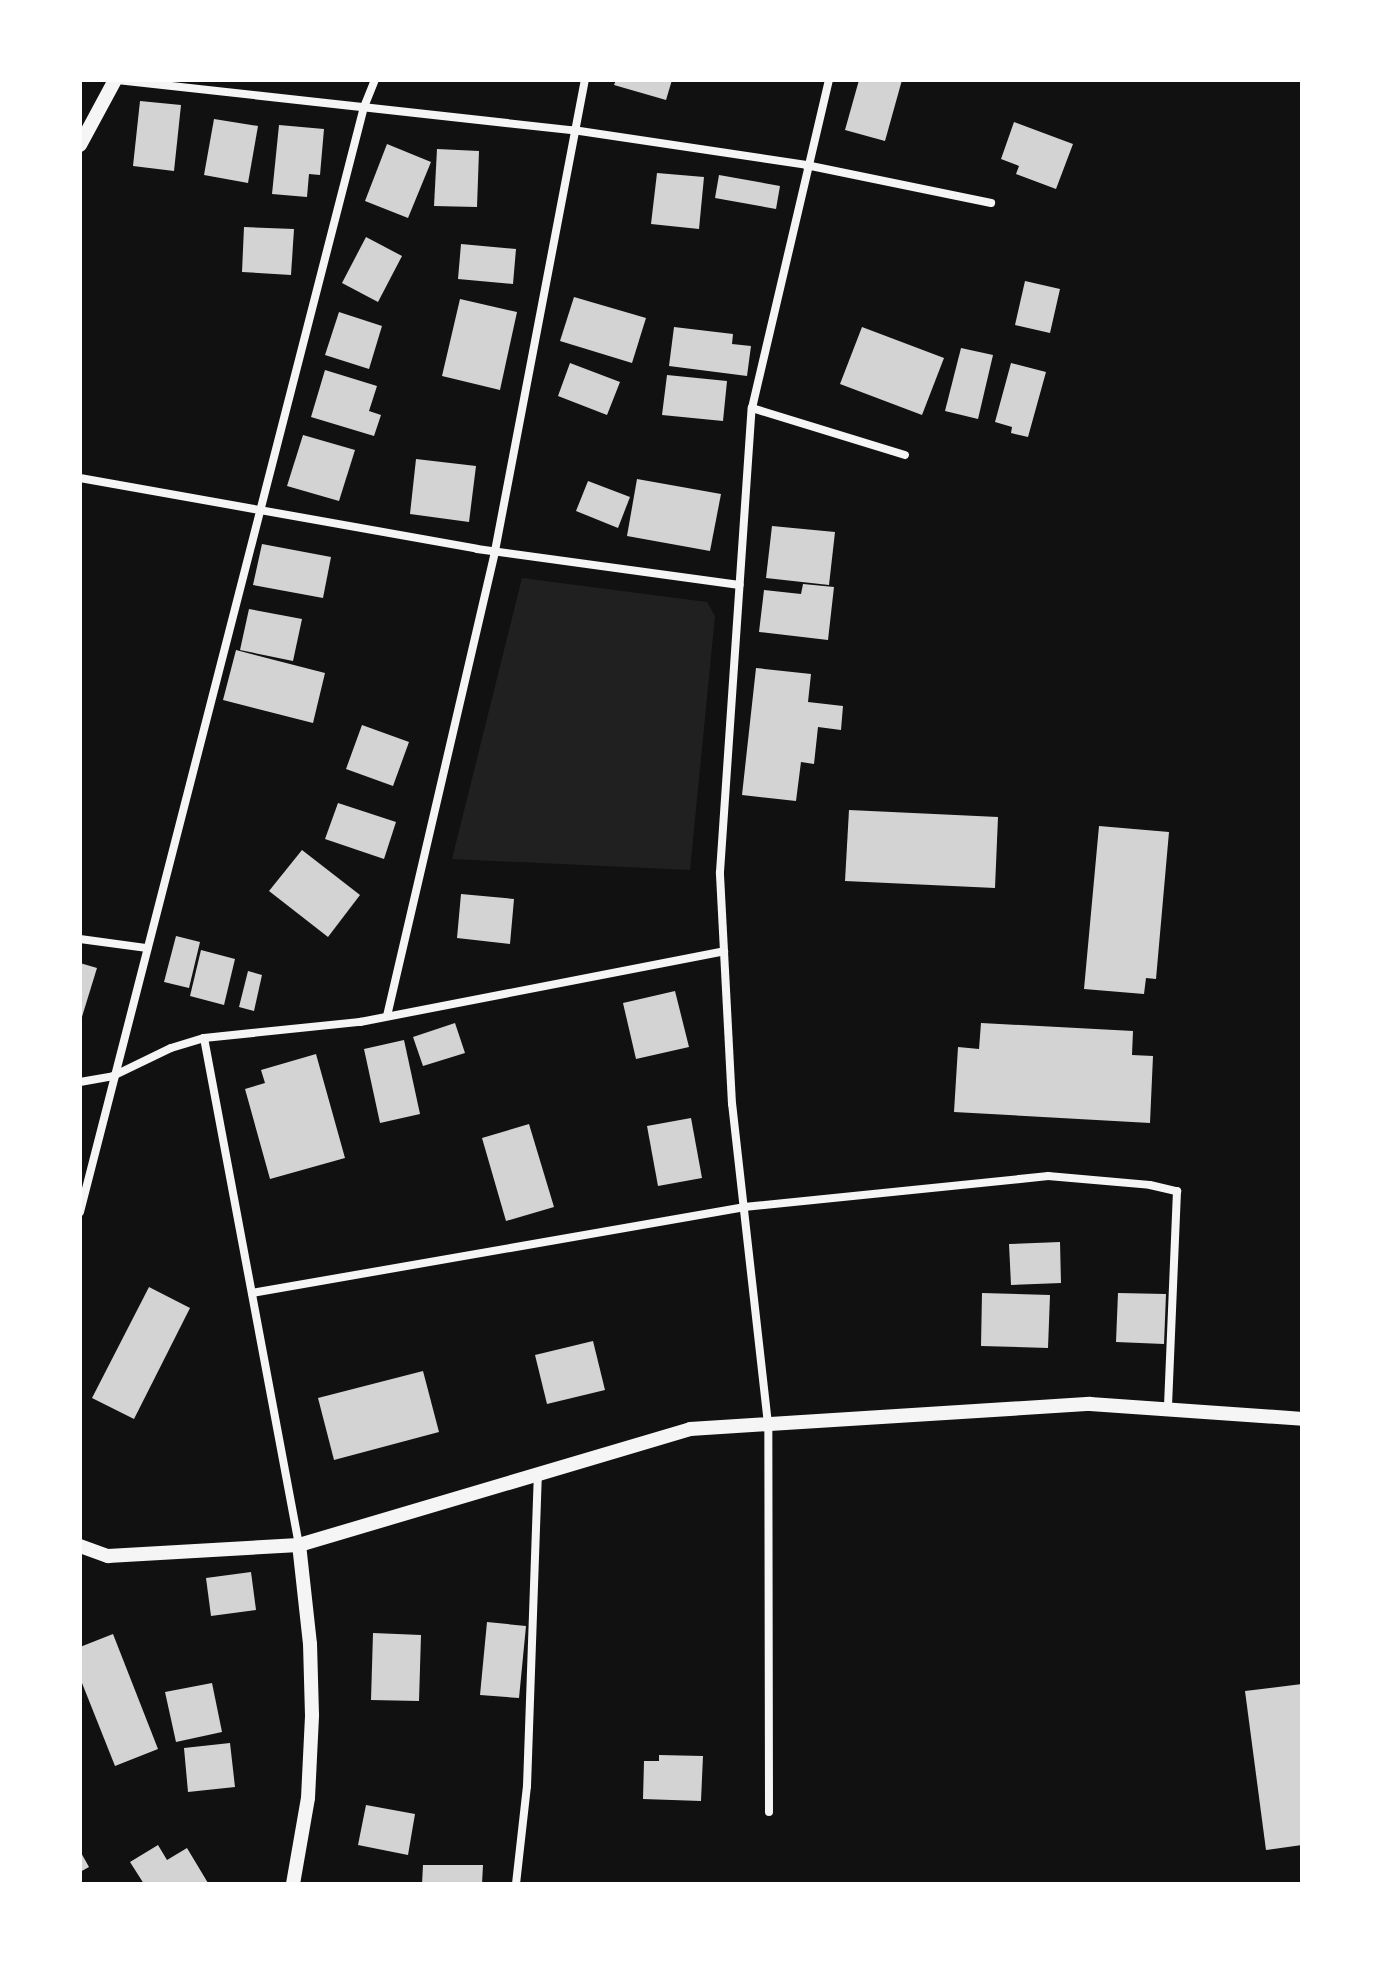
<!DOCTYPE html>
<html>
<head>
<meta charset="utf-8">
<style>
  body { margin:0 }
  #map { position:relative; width:1382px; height:1964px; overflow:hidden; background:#111; font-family:"Nunito Sans",sans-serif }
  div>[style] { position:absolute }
  .green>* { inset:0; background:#202020 }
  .building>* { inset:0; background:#d3d3d3 }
  .minor>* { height:8px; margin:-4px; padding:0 4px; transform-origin:4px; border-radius:4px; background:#f5f5f5 }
  .tertiary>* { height:14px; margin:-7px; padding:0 7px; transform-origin:7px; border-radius:7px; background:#f5f5f5 }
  span { translate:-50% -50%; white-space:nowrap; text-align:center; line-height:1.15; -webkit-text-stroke:6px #fff; paint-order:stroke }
  .frame { position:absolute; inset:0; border:82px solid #fff; pointer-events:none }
</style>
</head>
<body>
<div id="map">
  <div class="green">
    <div style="clip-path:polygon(522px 578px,707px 602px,715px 616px,690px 870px,452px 859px)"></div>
  </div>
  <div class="building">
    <div style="clip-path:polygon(616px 80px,672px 80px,666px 100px,614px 85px)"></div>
    <div style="clip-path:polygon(859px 80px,902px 80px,885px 141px,845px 130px)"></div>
    <div style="clip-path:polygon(140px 101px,181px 105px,174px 171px,133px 166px)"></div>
    <div style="clip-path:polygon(214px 119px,258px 126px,248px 183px,204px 175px)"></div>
    <div style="clip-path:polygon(1014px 122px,1073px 144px,1056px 189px,1016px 174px,1019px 166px,1001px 159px)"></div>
    <div style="clip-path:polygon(279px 125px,324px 129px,320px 175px,309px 174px,307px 197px,272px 194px)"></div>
    <div style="clip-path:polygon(387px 144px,431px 162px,408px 218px,365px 201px)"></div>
    <div style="clip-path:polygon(437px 149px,479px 151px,477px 207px,434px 206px)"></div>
    <div style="clip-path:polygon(657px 173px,704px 177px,699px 229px,651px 224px)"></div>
    <div style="clip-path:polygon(719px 175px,780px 186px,776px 209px,715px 198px)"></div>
    <div style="clip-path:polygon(244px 227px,294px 229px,291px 275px,242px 272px)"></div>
    <div style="clip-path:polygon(366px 237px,402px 256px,378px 302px,342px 283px)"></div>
    <div style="clip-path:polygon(461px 244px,516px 249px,513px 284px,458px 279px)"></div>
    <div style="clip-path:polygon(1025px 281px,1060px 289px,1050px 333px,1015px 325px)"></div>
    <div style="clip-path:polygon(574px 297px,646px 318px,632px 363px,560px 341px)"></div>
    <div style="clip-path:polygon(460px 299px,517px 312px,500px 390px,442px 376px)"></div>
    <div style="clip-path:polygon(339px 312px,382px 326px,369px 369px,325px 355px)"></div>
    <div style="clip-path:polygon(674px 327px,733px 334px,732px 344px,751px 346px,747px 376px,669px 366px)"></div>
    <div style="clip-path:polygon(862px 327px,944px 358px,922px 415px,840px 384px)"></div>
    <div style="clip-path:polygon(961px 348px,993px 355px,978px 419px,945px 411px)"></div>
    <div style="clip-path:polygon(570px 363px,620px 382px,607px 415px,558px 396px)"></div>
    <div style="clip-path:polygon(1011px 363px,1046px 372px,1028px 437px,1011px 433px,1012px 427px,995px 422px)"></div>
    <div style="clip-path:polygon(325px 370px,377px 386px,369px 411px,381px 415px,374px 436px,311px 417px)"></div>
    <div style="clip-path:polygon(667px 375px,727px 381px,723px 421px,662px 415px)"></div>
    <div style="clip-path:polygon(303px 435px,355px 450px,339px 501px,287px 486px)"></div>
    <div style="clip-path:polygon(416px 459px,476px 466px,469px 522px,410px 514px)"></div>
    <div style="clip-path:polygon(637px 479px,721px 494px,710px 551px,627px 536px)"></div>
    <div style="clip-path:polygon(588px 481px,630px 497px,618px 528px,576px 511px)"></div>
    <div style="clip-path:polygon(772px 526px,835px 532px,829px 585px,766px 578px)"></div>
    <div style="clip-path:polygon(262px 544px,331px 557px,323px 598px,253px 585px)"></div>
    <div style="clip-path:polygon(803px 584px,834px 587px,828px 640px,759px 632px,764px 590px,801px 594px)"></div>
    <div style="clip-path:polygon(249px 609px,302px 619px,293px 661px,240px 650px)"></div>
    <div style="clip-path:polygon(236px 650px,325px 673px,313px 723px,223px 700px)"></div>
    <div style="clip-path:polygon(756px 668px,811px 674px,808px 702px,843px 706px,841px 730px,818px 727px,814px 764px,801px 762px,796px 801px,742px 795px)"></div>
    <div style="clip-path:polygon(362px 725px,409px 742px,393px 786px,346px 769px)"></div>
    <div style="clip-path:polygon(338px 803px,396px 822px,384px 859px,325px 839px)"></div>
    <div style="clip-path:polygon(849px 810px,998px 817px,995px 888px,845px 881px)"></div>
    <div style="clip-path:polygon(1099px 826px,1169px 832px,1156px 979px,1146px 978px,1144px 994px,1084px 989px)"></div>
    <div style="clip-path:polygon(302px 850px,360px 895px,328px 937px,269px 891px)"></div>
    <div style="clip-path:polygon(461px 894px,514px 899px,510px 944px,457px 938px)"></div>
    <div style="clip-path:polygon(176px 936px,200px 942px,189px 988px,164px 982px)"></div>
    <div style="clip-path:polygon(201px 950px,235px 959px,224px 1005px,190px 996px)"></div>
    <div style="clip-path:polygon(80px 963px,97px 968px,81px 1020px,80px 1020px)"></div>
    <div style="clip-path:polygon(248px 971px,262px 975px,254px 1011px,239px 1007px)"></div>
    <div style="clip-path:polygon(675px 991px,689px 1047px,636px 1059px,623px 1003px)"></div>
    <div style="clip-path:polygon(455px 1023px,465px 1053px,423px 1066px,413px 1037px)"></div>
    <div style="clip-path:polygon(981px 1023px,1133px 1031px,1132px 1055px,1153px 1056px,1150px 1123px,954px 1112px,958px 1047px,979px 1049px)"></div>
    <div style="clip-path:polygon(404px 1040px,420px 1114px,380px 1123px,364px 1049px)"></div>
    <div style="clip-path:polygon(316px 1054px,345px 1158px,270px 1179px,245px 1089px,265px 1083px,261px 1070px)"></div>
    <div style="clip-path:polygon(691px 1118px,702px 1178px,658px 1186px,647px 1126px)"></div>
    <div style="clip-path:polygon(529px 1124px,554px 1207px,506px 1221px,482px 1138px)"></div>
    <div style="clip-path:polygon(1060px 1242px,1061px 1283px,1011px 1285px,1009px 1244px)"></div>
    <div style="clip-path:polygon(149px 1287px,190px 1308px,134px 1419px,92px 1398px)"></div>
    <div style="clip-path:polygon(982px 1293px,1050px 1295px,1048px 1348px,981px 1346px)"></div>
    <div style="clip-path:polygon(1118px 1293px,1166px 1294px,1164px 1344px,1116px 1342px)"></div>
    <div style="clip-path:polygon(593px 1341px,605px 1390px,547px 1404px,535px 1355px)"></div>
    <div style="clip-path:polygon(423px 1371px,439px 1432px,334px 1460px,318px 1398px)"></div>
    <div style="clip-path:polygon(251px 1572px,256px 1610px,211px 1616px,206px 1578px)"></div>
    <div style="clip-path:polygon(487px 1622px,526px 1626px,519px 1698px,480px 1695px)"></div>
    <div style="clip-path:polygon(373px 1633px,421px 1635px,419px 1701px,371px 1700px)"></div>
    <div style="clip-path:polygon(113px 1634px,158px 1749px,115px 1766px,80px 1678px,80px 1647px)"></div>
    <div style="clip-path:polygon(212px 1683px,222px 1732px,176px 1742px,165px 1692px)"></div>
    <div style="clip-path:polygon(1302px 1684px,1302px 1845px,1266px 1850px,1245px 1691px)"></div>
    <div style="clip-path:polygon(230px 1743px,235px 1787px,188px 1792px,184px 1748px)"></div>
    <div style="clip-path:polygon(659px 1755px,703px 1756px,701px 1801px,643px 1799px,644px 1761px,659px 1761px)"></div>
    <div style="clip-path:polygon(366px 1805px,415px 1814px,408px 1855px,358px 1845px)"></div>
    <div style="clip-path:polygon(158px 1845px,167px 1860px,187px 1848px,208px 1883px,144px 1884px,130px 1862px)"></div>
    <div style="clip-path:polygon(80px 1851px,89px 1867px,80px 1872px)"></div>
    <div style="clip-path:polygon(423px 1865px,483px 1865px,482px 1884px,422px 1884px)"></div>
  </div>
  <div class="minor">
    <div style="left:117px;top:80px;width:459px;rotate:6.3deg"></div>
    <div style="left:573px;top:130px;width:236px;rotate:8.5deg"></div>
    <div style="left:806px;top:165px;width:189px;rotate:11.6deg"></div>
    <div style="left:752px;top:408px;width:160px;rotate:17.1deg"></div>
    <div style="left:80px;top:478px;width:403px;rotate:10.1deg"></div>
    <div style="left:477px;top:549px;width:265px;rotate:7.8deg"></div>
    <div style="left:80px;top:939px;width:68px;rotate:7.7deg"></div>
    <div style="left:387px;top:1016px;width:477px;rotate:-76.9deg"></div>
    <div style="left:495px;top:551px;width:480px;rotate:-79.2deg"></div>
    <div style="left:204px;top:1038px;width:516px;rotate:79.39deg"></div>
    <div style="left:80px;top:1082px;width:34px;rotate:-10deg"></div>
    <div style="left:113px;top:1076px;width:64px;rotate:-25.8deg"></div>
    <div style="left:171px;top:1048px;width:34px;rotate:-17deg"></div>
    <div style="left:204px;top:1038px;width:157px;rotate:-5.9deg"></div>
    <div style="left:360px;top:1022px;width:371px;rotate:-11deg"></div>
    <div style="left:80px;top:1212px;width:1141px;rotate:-75.59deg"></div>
    <div style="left:364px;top:107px;width:29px;rotate:-68deg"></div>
    <div style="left:252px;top:1293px;width:499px;rotate:-9.9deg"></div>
    <div style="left:744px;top:1207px;width:306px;rotate:-5.8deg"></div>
    <div style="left:1048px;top:1176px;width:102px;rotate:5deg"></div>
    <div style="left:1150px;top:1185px;width:28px;rotate:13deg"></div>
    <div style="left:1177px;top:1191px;width:219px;rotate:92.4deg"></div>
    <div style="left:769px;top:1812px;width:388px;rotate:-90.1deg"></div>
    <div style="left:768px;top:1424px;width:322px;rotate:-96.4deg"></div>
    <div style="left:732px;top:1104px;width:232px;rotate:-93deg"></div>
    <div style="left:720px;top:872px;width:465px;rotate:-86.1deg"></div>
    <div style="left:752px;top:408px;width:337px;rotate:-76.8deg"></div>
    <div style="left:516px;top:1884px;width:99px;rotate:-83.6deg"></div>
    <div style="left:527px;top:1786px;width:314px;rotate:-88deg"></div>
  </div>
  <div class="tertiary">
    <div style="left:80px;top:145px;width:74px;rotate:-61.7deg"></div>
    <div style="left:80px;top:1546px;width:30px;rotate:20deg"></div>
    <div style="left:108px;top:1556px;width:191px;rotate:-3.3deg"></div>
    <div style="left:299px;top:1545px;width:408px;rotate:-16.5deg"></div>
    <div style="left:690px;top:1429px;width:401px;rotate:-3.6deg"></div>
    <div style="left:1090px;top:1404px;width:213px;rotate:4deg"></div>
    <div style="left:293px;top:1884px;width:87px;rotate:-80.1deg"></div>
    <div style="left:308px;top:1798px;width:83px;rotate:-87.2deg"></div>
    <div style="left:312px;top:1715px;width:71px;rotate:-91.6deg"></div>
    <div style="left:310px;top:1644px;width:100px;rotate:-96.3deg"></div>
  </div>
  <div class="frame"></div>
</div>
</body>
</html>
